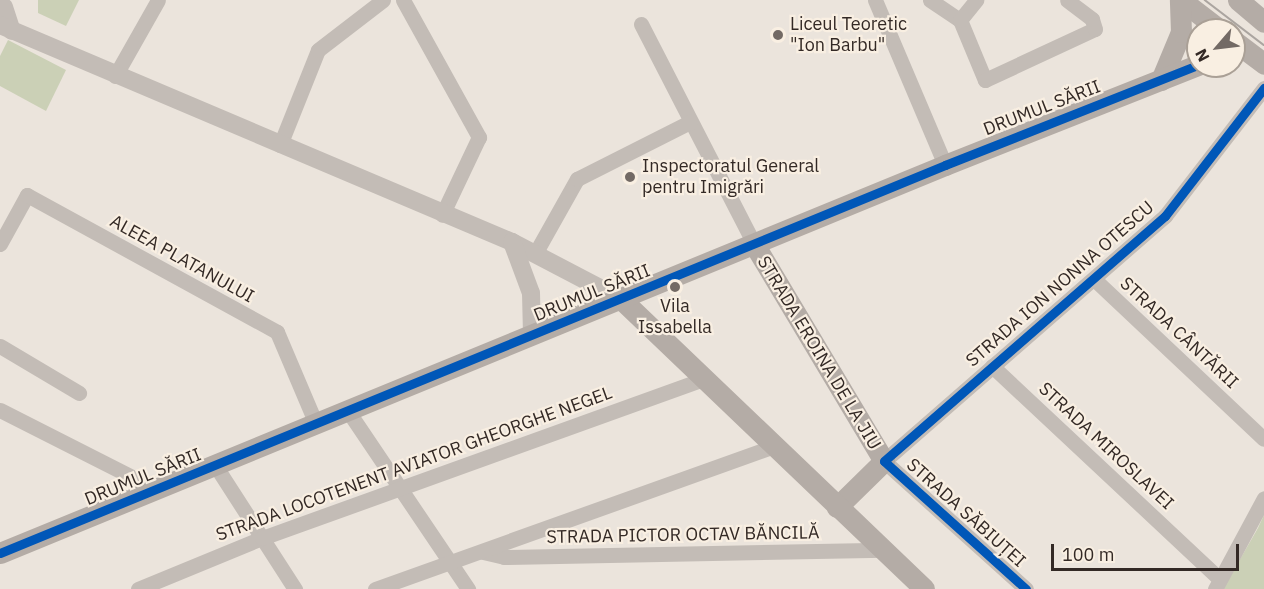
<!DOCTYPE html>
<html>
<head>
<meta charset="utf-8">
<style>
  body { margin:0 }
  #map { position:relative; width:1264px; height:589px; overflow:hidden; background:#ebe4dc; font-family:"IBM Plex Sans",sans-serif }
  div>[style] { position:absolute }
  .green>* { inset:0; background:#cbd0b6 }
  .minor>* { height:15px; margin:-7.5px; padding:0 7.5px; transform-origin:7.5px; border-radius:7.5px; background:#c3bcb6 }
  .tertiary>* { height:18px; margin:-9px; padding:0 9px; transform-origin:9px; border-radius:9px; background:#c3bcb6 }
  .secondary>* { height:21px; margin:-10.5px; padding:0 10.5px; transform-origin:10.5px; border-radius:10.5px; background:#b4aca6 }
  .tram>* { height:1.5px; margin:-0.75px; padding:0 0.75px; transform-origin:0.75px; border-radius:0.75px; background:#aba5a0 }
  .cycleway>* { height:9px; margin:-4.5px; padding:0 4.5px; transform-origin:4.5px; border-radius:4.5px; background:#0057b8 }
  .dots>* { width:16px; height:16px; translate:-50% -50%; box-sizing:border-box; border:3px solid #f9efe2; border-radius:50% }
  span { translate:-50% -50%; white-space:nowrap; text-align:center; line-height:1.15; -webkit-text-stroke:4.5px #f9efe2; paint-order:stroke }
  .poi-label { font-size:18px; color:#332925 }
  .left { translate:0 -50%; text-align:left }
  .street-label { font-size:18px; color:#332925 }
  .north { position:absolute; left:1186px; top:18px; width:60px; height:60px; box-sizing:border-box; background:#f9efe2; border:2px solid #aaa096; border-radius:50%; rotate:242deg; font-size:16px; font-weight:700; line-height:24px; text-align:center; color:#332925 }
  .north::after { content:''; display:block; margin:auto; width:21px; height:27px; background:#736a65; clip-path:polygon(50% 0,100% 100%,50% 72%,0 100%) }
  .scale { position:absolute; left:1051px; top:544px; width:188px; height:27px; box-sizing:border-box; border:3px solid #332925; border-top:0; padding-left:8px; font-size:18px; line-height:21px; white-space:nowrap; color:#332925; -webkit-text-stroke:4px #f9efe2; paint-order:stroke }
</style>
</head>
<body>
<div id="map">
  <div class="green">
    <div style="clip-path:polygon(38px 0,79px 0,66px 26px,38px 13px)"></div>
    <div style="clip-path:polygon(8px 40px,66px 70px,46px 111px,0 86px,0 56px)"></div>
    <div style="clip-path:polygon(1264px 515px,1264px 589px,1223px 589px,1258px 528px)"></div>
  </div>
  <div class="minor">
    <div style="left:403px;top:0;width:157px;rotate:61deg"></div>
    <div style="left:479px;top:137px;width:86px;rotate:115.4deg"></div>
    <div style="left:875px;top:0;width:179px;rotate:67deg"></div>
    <div style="left:930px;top:0;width:36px;rotate:34deg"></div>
    <div style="left:960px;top:20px;width:65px;rotate:67.4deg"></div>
    <div style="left:985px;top:80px;width:121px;rotate:-24.9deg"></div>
    <div style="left:1095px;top:29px;width:10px;rotate:-107deg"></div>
    <div style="left:1092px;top:19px;width:31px;rotate:-143deg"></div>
    <div style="left:960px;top:20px;width:26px;rotate:-51deg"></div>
    <div style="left:641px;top:24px;width:247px;rotate:62.8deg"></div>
    <div style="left:115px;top:76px;width:87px;rotate:-60.5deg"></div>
    <div style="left:280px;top:145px;width:102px;rotate:-68.2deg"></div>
    <div style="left:318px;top:50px;width:82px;rotate:-37.6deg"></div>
    <div style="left:0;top:244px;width:56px;rotate:-61.1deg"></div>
    <div style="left:27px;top:195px;width:285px;rotate:28.7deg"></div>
    <div style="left:277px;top:332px;width:100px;rotate:67deg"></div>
    <div style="left:536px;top:252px;width:84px;rotate:-60.7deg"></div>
    <div style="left:577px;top:179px;width:127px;rotate:-26.8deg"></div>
    <div style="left:1094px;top:279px;width:233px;rotate:43.3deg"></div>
    <div style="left:0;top:346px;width:92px;rotate:30.7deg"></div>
    <div style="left:992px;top:366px;width:312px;rotate:43.1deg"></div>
    <div style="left:0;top:410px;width:175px;rotate:26.9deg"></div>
    <div style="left:348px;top:411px;width:215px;rotate:56deg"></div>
    <div style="left:215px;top:465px;width:148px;rotate:57.2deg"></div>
    <div style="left:483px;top:552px;width:22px;rotate:13deg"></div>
    <div style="left:504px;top:557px;width:380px;rotate:-1.1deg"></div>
    <div style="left:138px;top:589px;width:134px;rotate:-22.4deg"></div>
    <div style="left:262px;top:538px;width:470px;rotate:-19.8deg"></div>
    <div style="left:375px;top:589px;width:425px;rotate:-19.7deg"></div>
    <div style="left:1026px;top:589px;width:191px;rotate:-138deg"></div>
    <div style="left:884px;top:461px;width:373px;rotate:-41.1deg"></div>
    <div style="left:1165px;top:216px;width:162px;rotate:-52.3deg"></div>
    <div style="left:1215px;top:589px;width:103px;rotate:-61.7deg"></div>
  </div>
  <div class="tertiary">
    <div style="left:4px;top:7px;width:25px;rotate:72deg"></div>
    <div style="left:0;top:25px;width:556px;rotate:22.97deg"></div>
    <div style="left:512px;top:242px;width:123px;rotate:27.6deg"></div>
    <div style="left:512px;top:242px;width:54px;rotate:69.6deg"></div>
    <div style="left:531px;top:293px;width:42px;rotate:88.6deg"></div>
  </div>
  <div class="secondary">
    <div style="left:1181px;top:0;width:49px;rotate:37.6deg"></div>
    <div style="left:1238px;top:0;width:34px;rotate:40deg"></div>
    <div style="left:1234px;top:41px;width:38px;rotate:37deg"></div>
    <div style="left:1161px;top:80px;width:52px;rotate:-67.4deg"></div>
    <div style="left:1181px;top:32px;width:32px;rotate:-92deg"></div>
    <div style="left:754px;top:244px;width:253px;rotate:59.1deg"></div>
    <div style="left:884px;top:461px;width:66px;rotate:135.6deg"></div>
    <div style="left:621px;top:299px;width:419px;rotate:43.7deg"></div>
    <div style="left:0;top:553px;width:1022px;rotate:-22.32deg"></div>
    <div style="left:945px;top:165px;width:272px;rotate:-21.6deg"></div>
  </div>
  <div class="tram">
    <div style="left:1205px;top:0;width:74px;rotate:37.3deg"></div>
  </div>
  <div class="cycleway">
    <div style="left:0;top:553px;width:1022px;rotate:-22.32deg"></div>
    <div style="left:945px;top:165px;width:272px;rotate:-21.6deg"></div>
    <div style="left:1026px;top:589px;width:191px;rotate:-138deg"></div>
    <div style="left:884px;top:461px;width:373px;rotate:-41.1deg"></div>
    <div style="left:1165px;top:216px;width:162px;rotate:-52.3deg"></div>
  </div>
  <div class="dots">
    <div style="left:778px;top:35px;background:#736a65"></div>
    <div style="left:630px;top:177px;background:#736a65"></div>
    <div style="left:675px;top:287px;background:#736a65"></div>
  </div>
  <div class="poi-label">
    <span class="left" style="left:790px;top:35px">Liceul Teoretic<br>"Ion Barbu"</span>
    <span class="left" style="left:642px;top:177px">Inspectoratul General<br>pentru Imigrări</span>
    <span style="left:675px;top:317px">Vila<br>Issabella</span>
  </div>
  <div class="street-label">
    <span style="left:1042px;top:108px;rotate:-21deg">DRUMUL SĂRII</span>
    <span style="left:182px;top:259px;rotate:29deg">ALEEA PLATANULUI</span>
    <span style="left:1060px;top:284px;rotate:-41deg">STRADA ION NONNA OTESCU</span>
    <span style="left:592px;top:293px;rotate:-22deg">DRUMUL SĂRII</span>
    <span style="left:1179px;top:333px;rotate:43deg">STRADA CÂNTĂRII</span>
    <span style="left:819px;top:353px;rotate:59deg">STRADA EROINA DE LA JIU</span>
    <span style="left:1106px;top:446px;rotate:43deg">STRADA MIROSLAVEI</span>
    <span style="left:414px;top:464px;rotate:-20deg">STRADA LOCOTENENT AVIATOR GHEORGHE NEGEL</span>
    <span style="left:143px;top:477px;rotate:-22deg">DRUMUL SĂRII</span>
    <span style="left:966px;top:513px;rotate:42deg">STRADA SĂBIUȚEI</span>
    <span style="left:683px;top:535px;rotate:-1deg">STRADA PICTOR OCTAV BĂNCILĂ</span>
  </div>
  <div class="north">N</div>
  <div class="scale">100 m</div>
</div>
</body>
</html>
